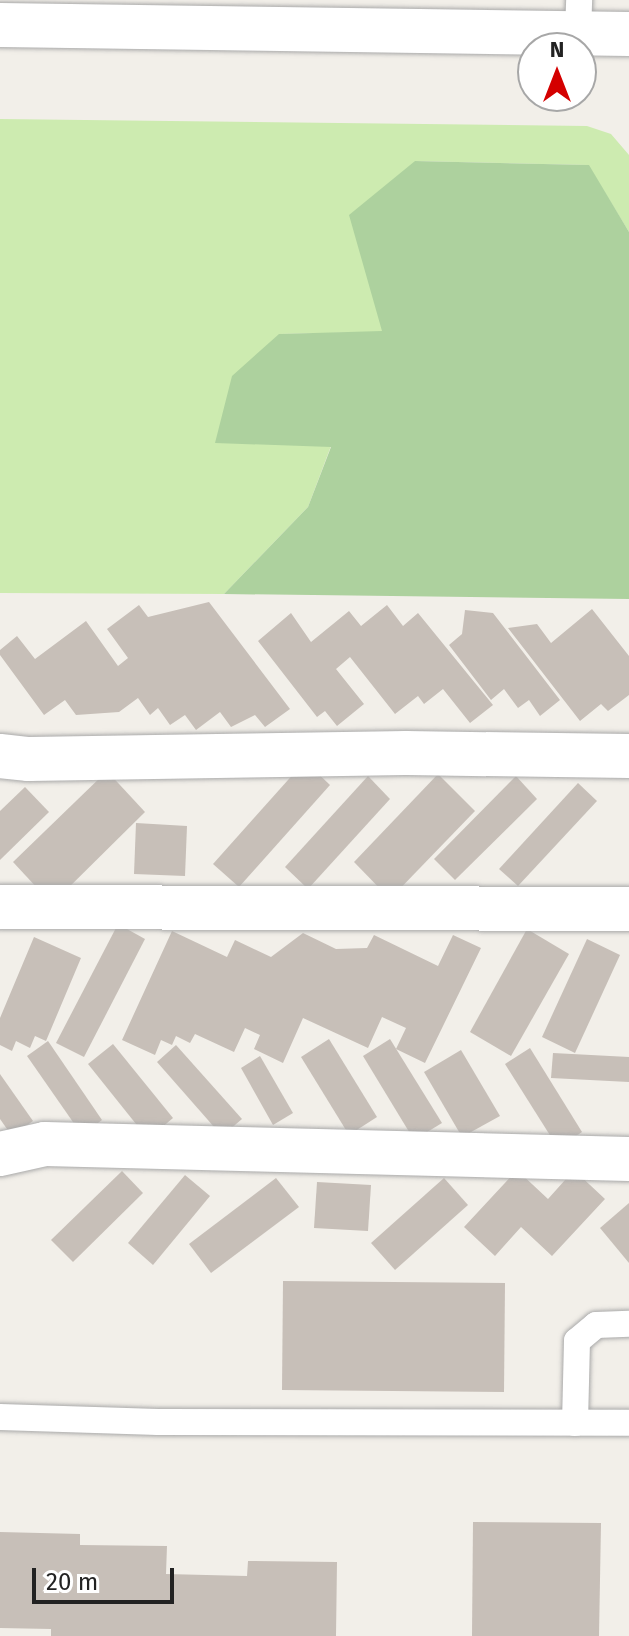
<!DOCTYPE html>
<html>
<head>
<meta charset="utf-8">
<style>
  body { margin:0 }
  #map { position:relative; width:629px; height:1636px; overflow:hidden; background:#f2efe9; font-family:"Fira Sans",sans-serif }
  div>[style] { position:absolute }
  .grass>* { inset:0; background:#cdebb0 }
  .forest>* { inset:0; background:#add19e }
  .building>* { inset:0; background:#c7bfb8 }
  .roads { filter:drop-shadow(0 0 2px #a9a9a9) drop-shadow(0 0 2px #a9a9a9) }
  .service>* { height:26px; margin:-13px; padding:0 13px; transform-origin:13px; border-radius:13px; background:#fff }
  .minor>* { height:44px; margin:-22px; padding:0 22px; transform-origin:22px; border-radius:22px; background:#fff }
  span { translate:-50% -50%; white-space:nowrap; text-align:center; line-height:1.15; -webkit-text-stroke:8px #fff; paint-order:stroke }
  .north { position:absolute; left:517px; top:32px; width:80px; height:80px; box-sizing:border-box; background:#fff; border:2px solid #a7a7a7; border-radius:50%; rotate:0deg; font-size:22px; font-weight:700; line-height:32px; text-align:center; color:#222 }
  .north::after { content:''; display:block; margin:auto; width:28px; height:36px; background:#d40000; clip-path:polygon(50% 0,100% 100%,50% 72%,0 100%) }
  .scale { position:absolute; left:32px; top:1568px; width:142px; height:36px; box-sizing:border-box; border:4px solid #222; border-top:0; padding-left:10px; font-size:24px; line-height:28px; white-space:nowrap; color:#222; -webkit-text-stroke:6px #fff; paint-order:stroke }
</style>
</head>
<body>
<div id="map">
  <div class="grass">
    <div style="clip-path:polygon(0 119px,587px 126px,611px 134px,629px 155px,629px 232px,588px 165px,415px 161px,382px 332px,279px 334px,331px 446px,308px 507px,224px 594px,0 593px)"></div>
  </div>
  <div class="forest">
    <div style="clip-path:polygon(415px 161px,589px 165px,629px 232px,629px 599px,224px 594px,308px 507px,331px 447px,215px 443px,232px 376px,279px 334px,382px 331px,349px 215px)"></div>
  </div>
  <div class="building">
    <div style="clip-path:polygon(209px 602px,290px 709px,265px 727px,255px 715px,231px 727px,220px 712px,196px 730px,185px 715px,170px 725px,158px 708px,150px 715px,138px 698px,119px 712px,76px 715px,65px 700px,44px 715px,0 655px,0 650px,17px 636px,35px 659px,86px 621px,118px 666px,128px 658px,107px 629px,139px 605px,148px 617px)"></div>
    <div style="clip-path:polygon(387px 605px,403px 626px,418px 613px,493px 705px,470px 723px,443px 689px,424px 704px,418px 696px,395px 714px,350px 657px,336px 669px,364px 704px,337px 726px,325px 711px,317px 717px,258px 641px,291px 613px,311px 642px,349px 611px,361px 626px)"></div>
    <div style="clip-path:polygon(592px 609px,629px 656px,629px 695px,608px 711px,601px 704px,580px 721px,508px 628px,537px 624px,551px 643px)"></div>
    <div style="clip-path:polygon(465px 610px,493px 613px,560px 700px,540px 716px,529px 700px,518px 708px,504px 689px,491px 700px,449px 645px,462px 634px)"></div>
    <div style="clip-path:polygon(305px 761px,330px 785px,239px 887px,213px 864px)"></div>
    <div style="clip-path:polygon(107px 771px,145px 812px,52px 904px,13px 862px)"></div>
    <div style="clip-path:polygon(438px 774px,475px 811px,390px 899px,354px 862px)"></div>
    <div style="clip-path:polygon(368px 776px,390px 799px,308px 889px,285px 867px)"></div>
    <div style="clip-path:polygon(516px 776px,537px 799px,455px 880px,434px 859px)"></div>
    <div style="clip-path:polygon(578px 783px,597px 801px,518px 886px,499px 869px)"></div>
    <div style="clip-path:polygon(25px 787px,49px 812px,0 860px,0 811px)"></div>
    <div style="clip-path:polygon(136px 823px,187px 826px,185px 876px,134px 874px)"></div>
    <div style="clip-path:polygon(118px 924px,145px 939px,84px 1057px,56px 1043px)"></div>
    <div style="clip-path:polygon(527px 929px,569px 954px,511px 1056px,470px 1032px)"></div>
    <div style="clip-path:polygon(172px 931px,227px 957px,235px 940px,271px 957px,303px 933px,336px 949px,367px 948px,374px 935px,438px 966px,453px 935px,481px 948px,425px 1063px,396px 1049px,406px 1028px,382px 1017px,368px 1048px,303px 1018px,283px 1063px,254px 1049px,260px 1035px,245px 1028px,234px 1052px,195px 1034px,190px 1043px,176px 1036px,172px 1045px,161px 1040px,155px 1055px,122px 1040px)"></div>
    <div style="clip-path:polygon(34px 937px,81px 958px,46px 1041px,35px 1036px,30px 1048px,16px 1041px,12px 1051px,0 1045px,0 1018px)"></div>
    <div style="clip-path:polygon(587px 939px,620px 955px,575px 1053px,542px 1037px)"></div>
    <div style="clip-path:polygon(329px 1039px,377px 1117px,349px 1135px,301px 1057px)"></div>
    <div style="clip-path:polygon(390px 1039px,442px 1123px,414px 1140px,363px 1056px)"></div>
    <div style="clip-path:polygon(48px 1041px,102px 1120px,82px 1135px,27px 1056px)"></div>
    <div style="clip-path:polygon(113px 1044px,173px 1118px,148px 1139px,88px 1064px)"></div>
    <div style="clip-path:polygon(176px 1045px,242px 1119px,222px 1136px,157px 1062px)"></div>
    <div style="clip-path:polygon(530px 1048px,582px 1132px,558px 1148px,505px 1064px)"></div>
    <div style="clip-path:polygon(461px 1050px,500px 1116px,462px 1137px,424px 1072px)"></div>
    <div style="clip-path:polygon(553px 1053px,629px 1057px,629px 1082px,551px 1078px)"></div>
    <div style="clip-path:polygon(260px 1056px,293px 1113px,273px 1125px,241px 1068px)"></div>
    <div style="clip-path:polygon(0 1074px,33px 1121px,12px 1136px,0 1119px)"></div>
    <div style="clip-path:polygon(517px 1170px,548px 1199px,574px 1170px,605px 1199px,552px 1256px,521px 1227px,495px 1256px,464px 1227px)"></div>
    <div style="clip-path:polygon(122px 1171px,143px 1193px,73px 1262px,51px 1240px)"></div>
    <div style="clip-path:polygon(185px 1175px,210px 1196px,153px 1265px,128px 1243px)"></div>
    <div style="clip-path:polygon(276px 1178px,299px 1207px,211px 1273px,189px 1244px)"></div>
    <div style="clip-path:polygon(444px 1178px,468px 1205px,395px 1270px,371px 1243px)"></div>
    <div style="clip-path:polygon(317px 1182px,371px 1185px,368px 1231px,314px 1228px)"></div>
    <div style="clip-path:polygon(629px 1203px,629px 1263px,600px 1228px)"></div>
    <div style="clip-path:polygon(283px 1281px,505px 1283px,504px 1392px,282px 1390px)"></div>
    <div style="clip-path:polygon(473px 1522px,601px 1523px,599px 1636px,472px 1636px)"></div>
    <div style="clip-path:polygon(0 1532px,80px 1534px,80px 1545px,167px 1546px,166px 1574px,247px 1576px,248px 1561px,337px 1562px,336px 1636px,51px 1636px,51px 1629px,0 1628px)"></div>
  </div>
  <div class="roads">
    <div class="service">
      <div style="left:578px;top:33px;width:33px;rotate:-88deg"></div>
      <div style="left:0;top:1417px;width:158px;rotate:1.8deg"></div>
      <div style="left:158px;top:1422px;width:471px;rotate:0.1deg"></div>
      <div style="left:575px;top:1423px;width:82px;rotate:-88.6deg"></div>
      <div style="left:577px;top:1341px;width:25px;rotate:-40deg"></div>
      <div style="left:596px;top:1325px;width:33px;rotate:-2deg"></div>
    </div>
    <div class="minor">
      <div style="left:0;top:25px;width:629px;rotate:0.82deg"></div>
      <div style="left:0;top:756px;width:29px;rotate:6deg"></div>
      <div style="left:29px;top:759px;width:377px;rotate:-0.9deg"></div>
      <div style="left:406px;top:753px;width:223px;rotate:0.8deg"></div>
      <div style="left:0;top:907px;width:629px;rotate:0.18deg"></div>
      <div style="left:0;top:1154px;width:46px;rotate:-12.5deg"></div>
      <div style="left:45px;top:1144px;width:584px;rotate:1.47deg"></div>
    </div>
  </div>
  <div class="north">N</div>
  <div class="scale">20 m</div>
</div>
</body>
</html>
